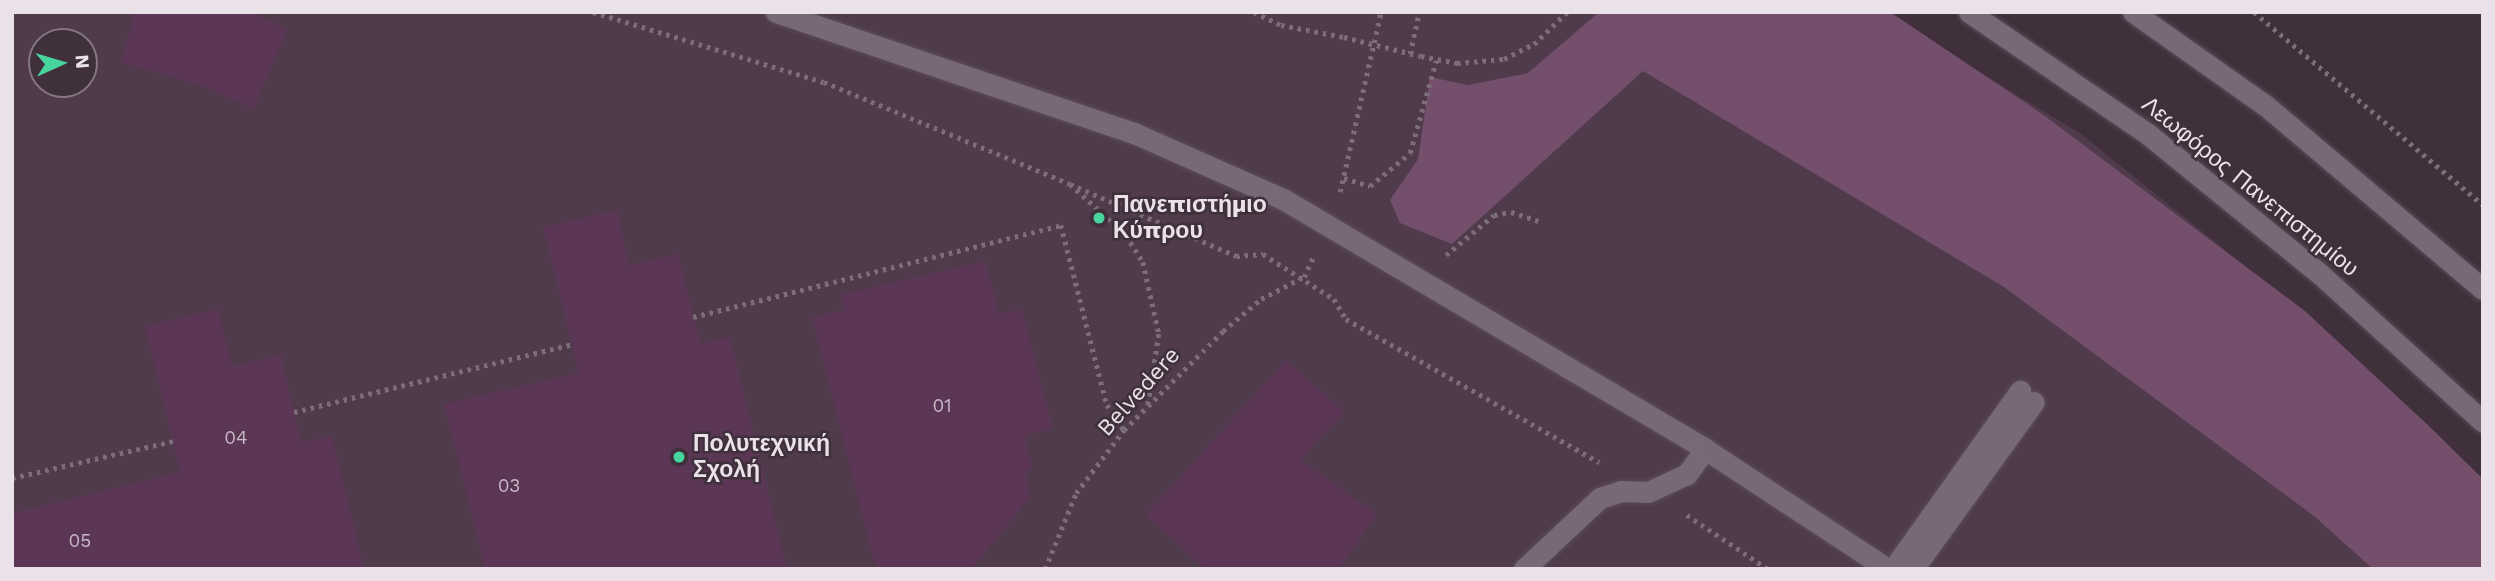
<!DOCTYPE html>
<html>
<head>
<meta charset="utf-8">
<style>
  body { margin:0 }
  #map { position:relative; width:2495px; height:581px; overflow:hidden; background:#3f303c; font-family:"Work Sans",sans-serif }
  div>[style] { position:absolute }
  .built>* { inset:0; background:#4f3b4b }
  .green>* { inset:0; background:#734f6c }
  .building>* { inset:0; background:#5c3755 }
  .path>* { height:4.5px; margin-top:-2.25px; transform-origin:0; background:repeating-linear-gradient(90deg,#7b6e78 0 3.5px,transparent 0 8.5px) }
  .roads { filter:drop-shadow(0 0 2px #594d56) drop-shadow(0 0 2px #594d56) }
  .service>* { height:21px; margin:-10.5px; padding:0 10.5px; transform-origin:10.5px; border-radius:10.5px; background:#796976 }
  .minor>* { height:21px; margin:-10.5px; padding:0 10.5px; transform-origin:10.5px; border-radius:10.5px; background:#796976 }
  .secondary>* { height:21px; margin:-10.5px; padding:0 10.5px; transform-origin:10.5px; border-radius:10.5px; background:#796976 }
  .path-bridge>* { height:4.5px; margin-top:-2.25px; transform-origin:0; background:repeating-linear-gradient(90deg,#7b6e78 0 3.5px,transparent 0 8.5px) }
  .dots>* { width:19px; height:19px; translate:-50% -50%; box-sizing:border-box; border:4px solid #3f303c; border-radius:50% }
  span { translate:-50% -50%; white-space:nowrap; text-align:center; line-height:1.15; -webkit-text-stroke:5px #3f303c; paint-order:stroke }
  .number-label { font-size:19px; color:#c7b7c4 }
  .number-label span { -webkit-text-stroke-width:0 }
  .street-label { font-size:23px; color:#ebe2e9 }
  .poi-label { font-size:23px; color:#ebe2e9; font-weight:700 }
  .left { translate:0 -50%; text-align:left }
  .frame { position:absolute; inset:0; border:14px solid #ebe2e9; pointer-events:none }
  .north { position:absolute; left:28px; top:28px; width:70px; height:70px; box-sizing:border-box; background:#3f303c; border:2px solid #847781; border-radius:50%; rotate:86deg; font-size:19px; font-weight:700; line-height:28px; text-align:center; color:#ebe2e9 }
  .north::after { content:''; display:block; margin:auto; width:24px; height:32px; background:#48d49d; clip-path:polygon(50% 0,100% 100%,50% 72%,0 100%) }
</style>
</head>
<body>
<div id="map">
  <div class="built">
    <div style="clip-path:polygon(evenodd,12px 12px,1881px 12px,2081px 134px,2291px 303px,2483px 569px,12px 569px,12px 12px,42px 42px,84px 42px,84px 84px,42px 84px,42px 42px)"></div>
  </div>
  <div class="green">
    <div style="clip-path:polygon(1599px 12px,1890px 12px,2045px 116px,2305px 311px,2430px 427px,2483px 479px,2483px 569px,2373px 569px,2314px 516px,2004px 287px,1643px 71px,1452px 244px,1400px 223px,1390px 200px,1418px 159px,1430px 77px,1468px 85px,1528px 73px)"></div>
  </div>
  <div class="building">
    <div style="clip-path:polygon(135px 12px,252px 12px,288px 29px,253px 109px,208px 88px,121px 62px)"></div>
    <div style="clip-path:polygon(617px 210px,629px 265px,678px 254px,700px 344px,730px 337px,787px 569px,485px 569px,444px 404px,579px 373px,543px 227px)"></div>
    <div style="clip-path:polygon(985px 261px,999px 314px,1022px 309px,1053px 429px,1025px 435px,1032px 466px,1026px 474px,1030px 497px,972px 569px,876px 569px,812px 318px,845px 309px,840px 295px)"></div>
    <div style="clip-path:polygon(218px 309px,232px 366px,281px 355px,301px 442px,332px 436px,364px 569px,12px 569px,12px 513px,180px 472px,145px 326px)"></div>
    <div style="clip-path:polygon(1286px 360px,1344px 412px,1300px 460px,1377px 514px,1339px 569px,1205px 569px,1146px 515px)"></div>
  </div>
  <div class="path">
    <div style="left:593px;top:12px;width:241px;rotate:16.9deg"></div>
    <div style="left:824px;top:82px;width:266px;rotate:22.5deg"></div>
    <div style="left:1070px;top:184px;width:76px;rotate:42.3deg"></div>
    <div style="left:1126px;top:235px;width:32px;rotate:58deg"></div>
    <div style="left:1143px;top:262px;width:74px;rotate:77.5deg"></div>
    <div style="left:1159px;top:334px;width:72px;rotate:98.8deg"></div>
    <div style="left:1254px;top:12px;width:30px;rotate:26deg"></div>
    <div style="left:1281px;top:25px;width:64px;rotate:10.8deg"></div>
    <div style="left:2254px;top:12px;width:299px;rotate:40.1deg"></div>
    <div style="left:1410px;top:54px;width:43px;rotate:-77.9deg"></div>
    <div style="left:1421px;top:56px;width:37px;rotate:11deg"></div>
    <div style="left:1457px;top:63px;width:47px;rotate:-4.9deg"></div>
    <div style="left:1504px;top:59px;width:34px;rotate:-27deg"></div>
    <div style="left:1534px;top:44px;width:46px;rotate:-44.1deg"></div>
    <div style="left:1344px;top:178px;width:27px;rotate:17deg"></div>
    <div style="left:1370px;top:186px;width:52px;rotate:-39.5deg"></div>
    <div style="left:1410px;top:153px;width:96px;rotate:-74.2deg"></div>
    <div style="left:1070px;top:184px;width:181px;rotate:23.4deg"></div>
    <div style="left:1236px;top:256px;width:27px;rotate:-4deg"></div>
    <div style="left:1263px;top:254px;width:84px;rotate:32.4deg"></div>
    <div style="left:1334px;top:299px;width:23px;rotate:59deg"></div>
    <div style="left:1346px;top:319px;width:291px;rotate:29.5deg"></div>
    <div style="left:1340px;top:192px;width:185px;rotate:-77.2deg"></div>
    <div style="left:1446px;top:255px;width:62px;rotate:-39.8deg"></div>
    <div style="left:1494px;top:215px;width:17px;rotate:-10deg"></div>
    <div style="left:1511px;top:212px;width:32px;rotate:18deg"></div>
    <div style="left:1304px;top:277px;width:21px;rotate:-65deg"></div>
    <div style="left:693px;top:317px;width:379px;rotate:-14deg"></div>
    <div style="left:1061px;top:225px;width:186px;rotate:75.7deg"></div>
    <div style="left:1107px;top:405px;width:30px;rotate:56deg"></div>
    <div style="left:294px;top:412px;width:286px;rotate:-13.7deg"></div>
    <div style="left:12px;top:478px;width:165px;rotate:-12.9deg"></div>
    <div style="left:1687px;top:515px;width:97px;rotate:33.7deg"></div>
    <div style="left:1045px;top:569px;width:82px;rotate:-67.8deg"></div>
    <div style="left:1076px;top:493px;width:79px;rotate:-52.7deg"></div>
    <div style="left:1124px;top:430px;width:140px;rotate:-45deg"></div>
    <div style="left:1223px;top:331px;width:50px;rotate:-40.1deg"></div>
    <div style="left:1261px;top:299px;width:47px;rotate:-27.6deg"></div>
  </div>
  <div class="roads">
    <div class="service">
      <div style="left:1524px;top:569px;width:104px;rotate:-43.1deg"></div>
      <div style="left:1600px;top:498px;width:22px;rotate:-18deg"></div>
      <div style="left:1621px;top:491px;width:27px;rotate:2deg"></div>
      <div style="left:1648px;top:492px;width:43px;rotate:-24.8deg"></div>
      <div style="left:1687px;top:474px;width:31px;rotate:-54deg"></div>
      <div style="left:1893px;top:569px;width:219px;rotate:-54.5deg"></div>
      <div style="left:1913px;top:569px;width:206px;rotate:-54.1deg"></div>
    </div>
    <div class="minor">
      <div style="left:776px;top:12px;width:378px;rotate:18.7deg"></div>
      <div style="left:1134px;top:133px;width:163px;rotate:23.9deg"></div>
      <div style="left:1283px;top:199px;width:490px;rotate:30.6deg"></div>
      <div style="left:1705px;top:449px;width:219px;rotate:33.3deg"></div>
    </div>
    <div class="secondary">
      <div style="left:1969px;top:12px;width:218px;rotate:34.3deg"></div>
      <div style="left:2149px;top:135px;width:220px;rotate:39.1deg"></div>
      <div style="left:2320px;top:274px;width:220px;rotate:42.2deg"></div>
      <div style="left:2133px;top:12px;width:161px;rotate:35.2deg"></div>
      <div style="left:2265px;top:105px;width:285px;rotate:40.2deg"></div>
    </div>
  </div>
  <div class="path-bridge">
    <div style="left:1344px;top:37px;width:79px;rotate:13.9deg"></div>
  </div>
  <div class="dots">
    <div style="left:1099px;top:218px;background:#48d49d"></div>
    <div style="left:679px;top:457px;background:#48d49d"></div>
  </div>
  <div class="number-label">
    <span style="left:942px;top:406px">01</span>
    <span style="left:236px;top:438px">04</span>
    <span style="left:509px;top:486px">03</span>
    <span style="left:80px;top:541px">05</span>
  </div>
  <div class="street-label">
    <span style="left:2250px;top:187px;rotate:39deg">Λεωφόρος Πανεπιστημίου</span>
    <span style="left:1139px;top:392px;rotate:-48deg">Belvedere</span>
  </div>
  <div class="poi-label">
    <span class="left" style="left:1113px;top:218px">Πανεπιστήμιο<br>Κύπρου</span>
    <span class="left" style="left:693px;top:457px">Πολυτεχνική<br>Σχολή</span>
  </div>
  <div class="frame"></div>
  <div class="north">N</div>
</div>
</body>
</html>
